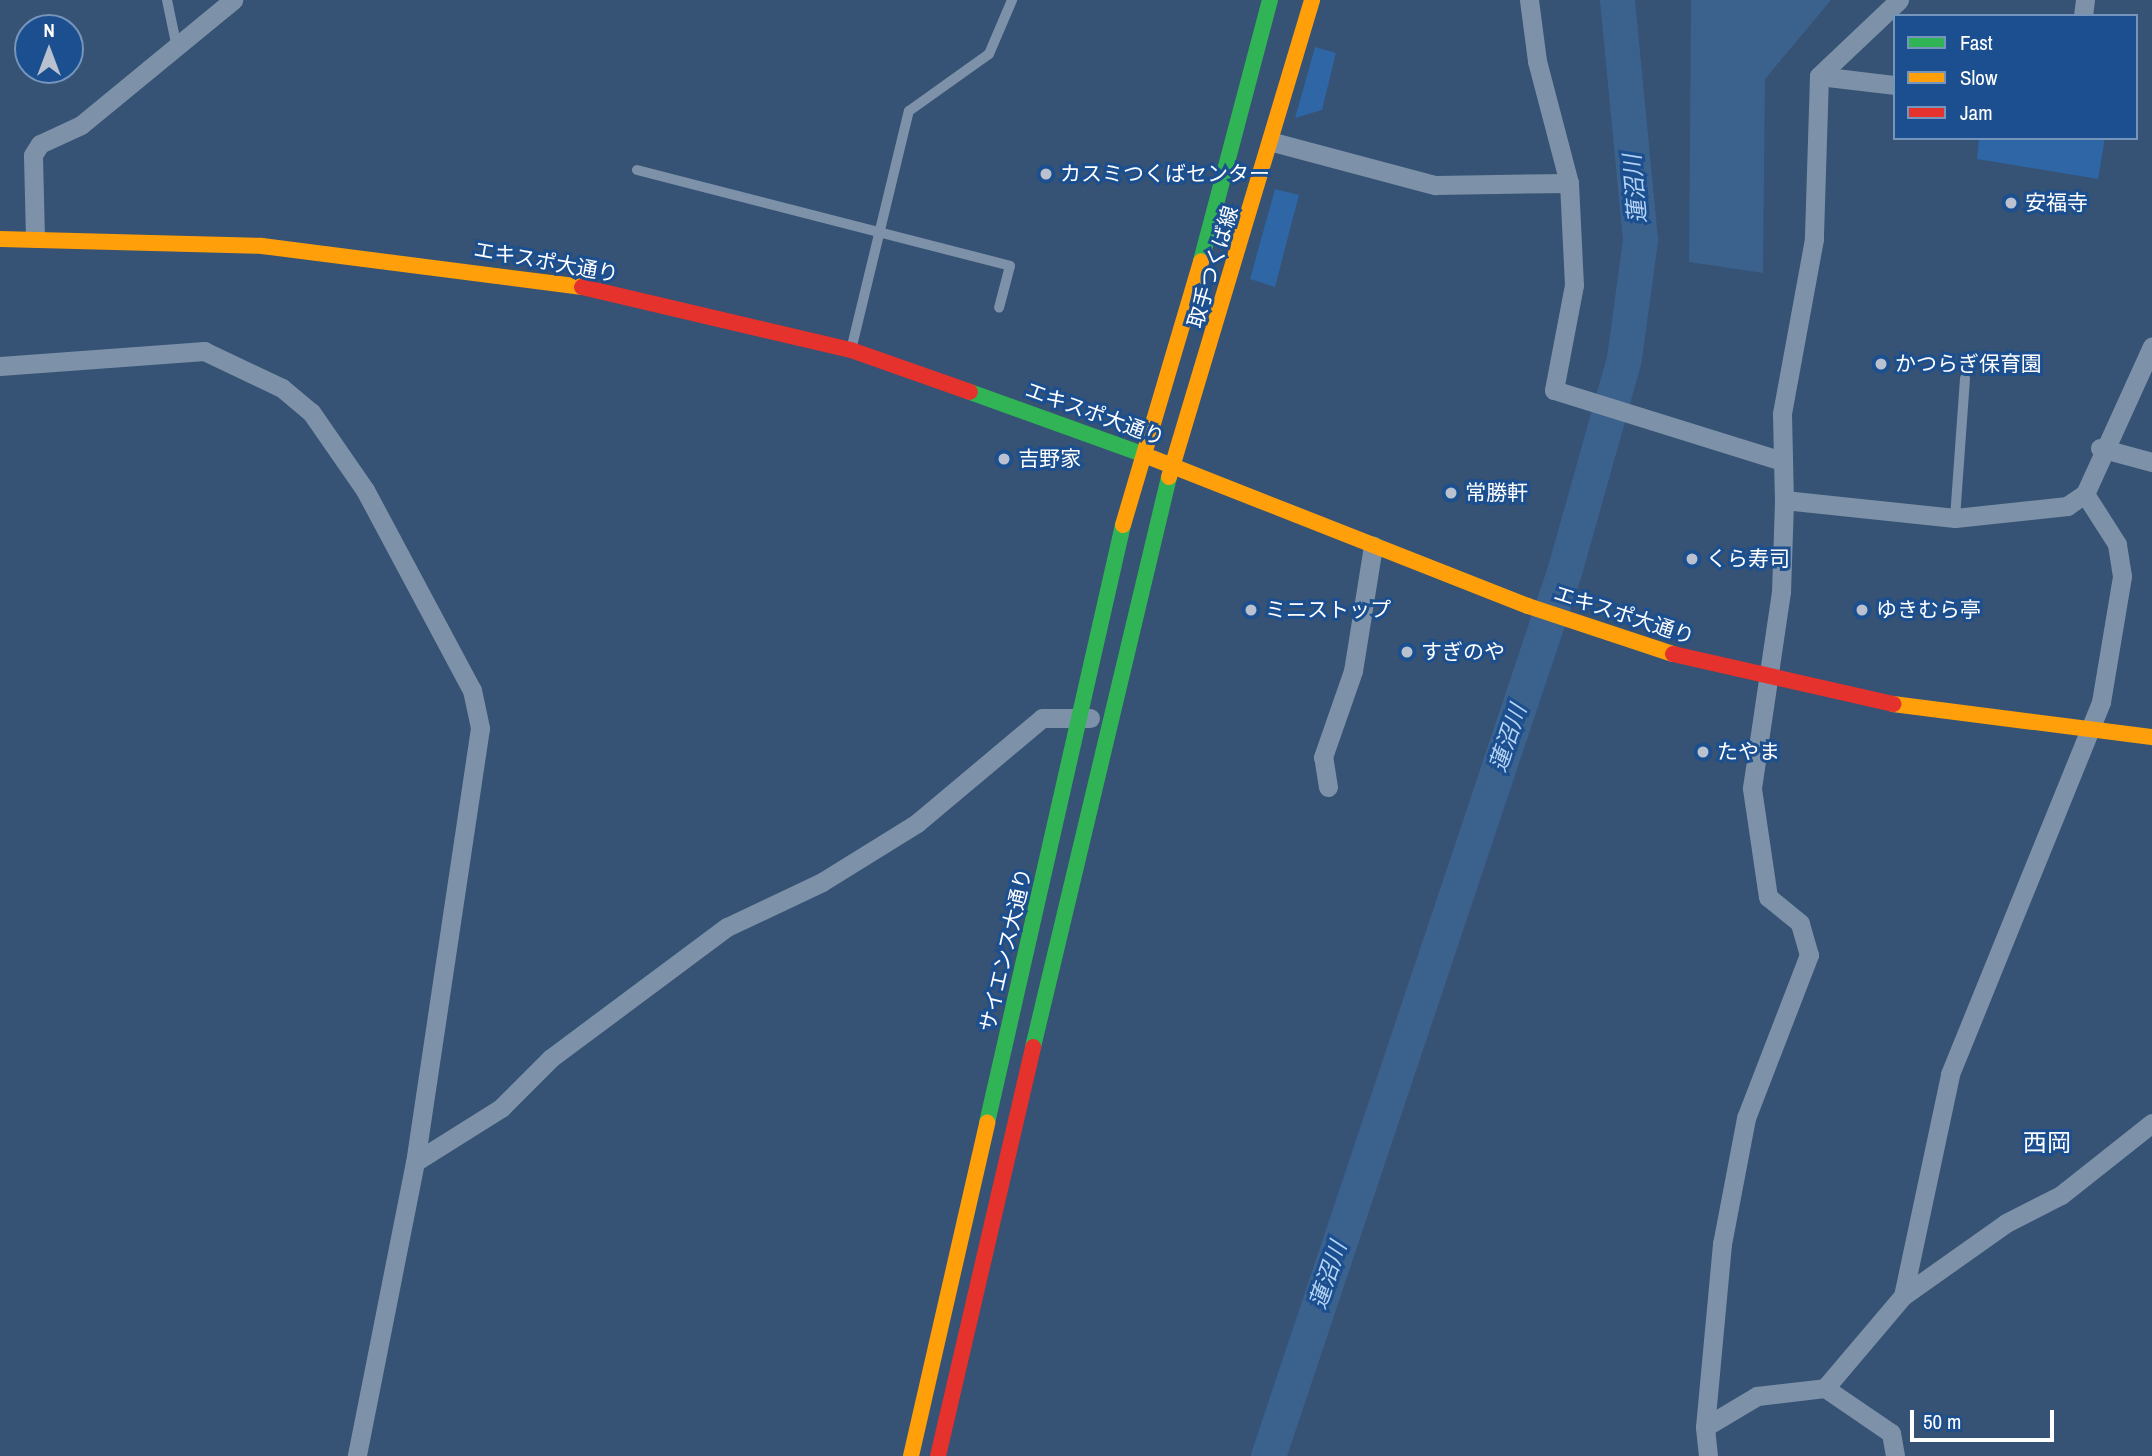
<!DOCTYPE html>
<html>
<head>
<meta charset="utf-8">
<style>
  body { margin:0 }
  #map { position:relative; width:2152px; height:1456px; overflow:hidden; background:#365274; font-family:"Archivo Narrow","Noto Sans JP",sans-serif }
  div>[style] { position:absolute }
  .green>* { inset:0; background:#2f66a5 }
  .water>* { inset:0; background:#3b618d }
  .river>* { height:35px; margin:-17.5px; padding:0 17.5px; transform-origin:17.5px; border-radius:17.5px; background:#3b618d }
  .lane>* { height:10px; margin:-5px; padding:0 5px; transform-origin:5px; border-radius:5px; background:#7d92a8 }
  .street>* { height:19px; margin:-9.5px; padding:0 9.5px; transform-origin:9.5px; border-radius:9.5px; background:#7d92a8 }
  .fast>* { height:16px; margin:-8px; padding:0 8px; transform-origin:8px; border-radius:8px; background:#30b455 }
  .slow>* { height:16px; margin:-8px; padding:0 8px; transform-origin:8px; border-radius:8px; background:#ff9f0a }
  .jam>* { height:16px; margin:-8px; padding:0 8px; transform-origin:8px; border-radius:8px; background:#e5322d }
  .dots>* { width:19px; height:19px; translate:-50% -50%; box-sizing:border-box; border:4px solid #1b4f8f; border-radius:50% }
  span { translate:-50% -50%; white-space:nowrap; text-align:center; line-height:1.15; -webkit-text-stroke:6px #1b4f8f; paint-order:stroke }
  .poi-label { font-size:21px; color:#fff }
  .left { translate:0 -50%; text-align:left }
  .street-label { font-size:21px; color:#fff }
  .water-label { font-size:23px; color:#b5d3f5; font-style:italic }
  .quarter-label { font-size:24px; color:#fff }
  .legend { position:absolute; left:1893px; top:14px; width:245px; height:126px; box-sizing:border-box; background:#1b4f8f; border:2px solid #7695bc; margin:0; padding:9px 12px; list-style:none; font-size:21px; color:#fff }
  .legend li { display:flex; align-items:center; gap:14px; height:35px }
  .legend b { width:35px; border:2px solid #7695bc }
  .north { position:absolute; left:14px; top:14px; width:70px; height:70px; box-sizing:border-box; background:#1b4f8f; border:2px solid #7695bc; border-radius:50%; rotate:0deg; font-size:19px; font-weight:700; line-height:28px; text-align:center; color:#fff }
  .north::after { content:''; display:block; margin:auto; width:24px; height:32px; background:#b9c2ce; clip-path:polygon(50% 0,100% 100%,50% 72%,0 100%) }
  .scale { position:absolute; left:1910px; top:1410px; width:144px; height:32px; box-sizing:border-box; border:4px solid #fff; border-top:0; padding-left:9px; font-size:21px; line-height:24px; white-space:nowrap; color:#fff; -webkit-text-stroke:5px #1b4f8f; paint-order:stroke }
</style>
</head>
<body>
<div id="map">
  <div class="green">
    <div style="clip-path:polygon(1315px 47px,1336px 53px,1322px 110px,1295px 118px)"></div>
    <div style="clip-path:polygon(1979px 138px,2105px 138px,2098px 179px,1977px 159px)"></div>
    <div style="clip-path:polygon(1275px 189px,1299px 195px,1275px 287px,1250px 279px)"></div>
  </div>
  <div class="water">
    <div style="clip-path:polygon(1691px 0,1831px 0,1765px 79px,1763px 273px,1689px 262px)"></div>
  </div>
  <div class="river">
    <div style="left:1268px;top:1456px;width:932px;rotate:-71.49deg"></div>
    <div style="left:1564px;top:572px;width:222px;rotate:-74.3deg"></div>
    <div style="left:1624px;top:358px;width:120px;rotate:-82.3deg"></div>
    <div style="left:1640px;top:239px;width:240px;rotate:-95.5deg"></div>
  </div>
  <div class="lane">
    <div style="left:167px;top:0;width:49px;rotate:78.2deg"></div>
    <div style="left:637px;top:170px;width:385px;rotate:14.4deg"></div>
    <div style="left:1010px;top:266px;width:43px;rotate:104.7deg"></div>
    <div style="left:851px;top:350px;width:246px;rotate:-76.4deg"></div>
    <div style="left:909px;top:111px;width:98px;rotate:-35.5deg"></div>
    <div style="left:989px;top:54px;width:59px;rotate:-66.9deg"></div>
    <div style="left:1955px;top:518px;width:140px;rotate:-85.9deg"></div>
  </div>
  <div class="street">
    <div style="left:1529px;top:0;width:62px;rotate:82.5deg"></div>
    <div style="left:1537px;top:61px;width:126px;rotate:75.3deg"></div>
    <div style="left:1569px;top:183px;width:102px;rotate:87.2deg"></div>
    <div style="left:1574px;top:285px;width:107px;rotate:100.8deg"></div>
    <div style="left:1554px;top:390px;width:236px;rotate:17.3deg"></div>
    <div style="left:1899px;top:0;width:110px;rotate:136.5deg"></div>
    <div style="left:1819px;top:76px;width:163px;rotate:91.8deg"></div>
    <div style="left:1814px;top:239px;width:178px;rotate:100.4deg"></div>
    <div style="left:1782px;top:414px;width:86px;rotate:88.7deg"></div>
    <div style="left:1784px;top:500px;width:172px;rotate:6deg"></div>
    <div style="left:1955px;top:518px;width:113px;rotate:-6.1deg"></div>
    <div style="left:2067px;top:506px;width:22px;rotate:-34deg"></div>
    <div style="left:2085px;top:494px;width:162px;rotate:-65.6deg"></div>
    <div style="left:2083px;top:16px;width:16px;rotate:-83deg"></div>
    <div style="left:1819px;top:76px;width:77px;rotate:6.8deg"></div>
    <div style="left:1273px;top:142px;width:168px;rotate:14.9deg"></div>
    <div style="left:1435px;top:185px;width:134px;rotate:-0.9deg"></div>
    <div style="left:35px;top:238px;width:83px;rotate:-91.4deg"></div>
    <div style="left:33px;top:155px;width:13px;rotate:-58deg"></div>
    <div style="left:40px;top:144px;width:45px;rotate:-24.9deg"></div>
    <div style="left:81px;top:125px;width:197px;rotate:-39.4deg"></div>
    <div style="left:0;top:366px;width:205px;rotate:-4.2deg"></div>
    <div style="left:204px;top:351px;width:86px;rotate:25.4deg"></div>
    <div style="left:282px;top:388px;width:38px;rotate:40deg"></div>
    <div style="left:311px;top:412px;width:95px;rotate:55.3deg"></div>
    <div style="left:365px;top:490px;width:227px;rotate:61.9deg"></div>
    <div style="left:472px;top:690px;width:39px;rotate:78deg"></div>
    <div style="left:480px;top:728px;width:439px;rotate:98.5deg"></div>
    <div style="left:415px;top:1162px;width:300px;rotate:101.2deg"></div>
    <div style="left:2100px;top:448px;width:54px;rotate:15.1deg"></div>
    <div style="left:1328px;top:787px;width:30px;rotate:-99deg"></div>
    <div style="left:1323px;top:757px;width:91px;rotate:-70.8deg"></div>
    <div style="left:1353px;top:671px;width:127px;rotate:-80.9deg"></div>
    <div style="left:415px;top:1162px;width:102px;rotate:-32.1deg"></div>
    <div style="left:501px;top:1108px;width:71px;rotate:-45deg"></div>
    <div style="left:551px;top:1058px;width:219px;rotate:-36.7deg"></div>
    <div style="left:727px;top:927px;width:105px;rotate:-25.3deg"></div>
    <div style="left:822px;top:882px;width:112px;rotate:-31.8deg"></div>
    <div style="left:917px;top:823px;width:163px;rotate:-40deg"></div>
    <div style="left:1042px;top:718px;width:48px"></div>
    <div style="left:1903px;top:1296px;width:227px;rotate:-78deg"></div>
    <div style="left:1950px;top:1074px;width:401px;rotate:-67.9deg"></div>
    <div style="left:2101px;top:702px;width:128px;rotate:-80.5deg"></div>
    <div style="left:2122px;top:576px;width:32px;rotate:-99deg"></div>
    <div style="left:2117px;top:544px;width:59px;rotate:-122.6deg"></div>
    <div style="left:1825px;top:1388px;width:121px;rotate:-49.7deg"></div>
    <div style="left:1903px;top:1296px;width:126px;rotate:-35.3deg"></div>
    <div style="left:2006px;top:1223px;width:62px;rotate:-27deg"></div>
    <div style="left:2061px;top:1195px;width:116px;rotate:-38.4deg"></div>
    <div style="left:1705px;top:1427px;width:61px;rotate:-30.8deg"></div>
    <div style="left:1757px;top:1396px;width:68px;rotate:-6.7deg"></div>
    <div style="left:1825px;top:1388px;width:80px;rotate:34.3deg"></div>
    <div style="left:1891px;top:1433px;width:23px;rotate:80deg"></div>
    <div style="left:1708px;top:1456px;width:29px;rotate:-96deg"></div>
    <div style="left:1705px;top:1427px;width:184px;rotate:-84.7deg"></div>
    <div style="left:1722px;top:1244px;width:128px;rotate:-79.2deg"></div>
    <div style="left:1746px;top:1118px;width:175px;rotate:-68.9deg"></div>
    <div style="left:1809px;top:955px;width:33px;rotate:-106deg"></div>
    <div style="left:1800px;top:923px;width:41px;rotate:-140.9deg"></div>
    <div style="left:1768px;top:897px;width:110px;rotate:-98.4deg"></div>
    <div style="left:1752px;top:788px;width:198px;rotate:-81.6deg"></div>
    <div style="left:1781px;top:592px;width:92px;rotate:-88.1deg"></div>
  </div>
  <div class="fast">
    <div style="left:1201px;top:261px;width:270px;rotate:-75.2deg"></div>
    <div style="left:970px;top:392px;width:183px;rotate:19.8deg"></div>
    <div style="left:1033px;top:1047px;width:586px;rotate:-76.58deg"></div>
    <div style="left:987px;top:1123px;width:613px;rotate:-77.19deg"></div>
  </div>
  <div class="slow">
    <div style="left:0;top:239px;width:262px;rotate:1.5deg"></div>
    <div style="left:262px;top:246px;width:323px;rotate:7.3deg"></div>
    <div style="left:1152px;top:458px;width:404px;rotate:21.5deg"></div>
    <div style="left:1528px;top:606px;width:153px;rotate:18.3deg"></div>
    <div style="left:1169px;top:477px;width:498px;rotate:-73.3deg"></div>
    <div style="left:1123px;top:525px;width:275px;rotate:-73.5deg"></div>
    <div style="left:1893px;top:704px;width:261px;rotate:7.3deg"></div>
    <div style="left:911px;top:1456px;width:342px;rotate:-77.1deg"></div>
  </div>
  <div class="jam">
    <div style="left:582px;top:287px;width:276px;rotate:13.2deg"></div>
    <div style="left:851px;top:350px;width:126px;rotate:19.4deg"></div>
    <div style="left:1673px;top:654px;width:226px;rotate:12.8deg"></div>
    <div style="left:938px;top:1456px;width:420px;rotate:-76.9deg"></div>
  </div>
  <div class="dots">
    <div style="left:1046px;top:174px;background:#b9c2ce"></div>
    <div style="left:2011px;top:203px;background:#b9c2ce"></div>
    <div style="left:1881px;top:364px;background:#b9c2ce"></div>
    <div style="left:1004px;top:459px;background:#b9c2ce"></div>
    <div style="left:1451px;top:493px;background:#b9c2ce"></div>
    <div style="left:1692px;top:559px;background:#b9c2ce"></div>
    <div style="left:1251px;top:610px;background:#b9c2ce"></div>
    <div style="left:1862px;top:610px;background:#b9c2ce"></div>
    <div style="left:1407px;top:652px;background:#b9c2ce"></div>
    <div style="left:1703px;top:752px;background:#b9c2ce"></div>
  </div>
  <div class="poi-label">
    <span class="left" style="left:1060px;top:174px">カスミつくばセンター</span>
    <span class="left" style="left:2025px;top:203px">安福寺</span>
    <span class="left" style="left:1895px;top:364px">かつらぎ保育園</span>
    <span class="left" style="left:1018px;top:459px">吉野家</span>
    <span class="left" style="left:1465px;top:493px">常勝軒</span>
    <span class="left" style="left:1706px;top:559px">くら寿司</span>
    <span class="left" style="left:1265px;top:610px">ミニストップ</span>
    <span class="left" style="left:1876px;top:610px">ゆきむら亭</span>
    <span class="left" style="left:1421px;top:652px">すぎのや</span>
    <span class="left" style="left:1717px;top:752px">たやま</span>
  </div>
  <div class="street-label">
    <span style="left:546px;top:262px;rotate:10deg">エキスポ大通り</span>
    <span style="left:1213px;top:267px;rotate:-73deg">取手つくば線</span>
    <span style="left:1095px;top:414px;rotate:20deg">エキスポ大通り</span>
    <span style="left:1624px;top:615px;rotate:18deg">エキスポ大通り</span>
    <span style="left:1006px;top:950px;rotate:-77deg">サイエンス大通り</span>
  </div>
  <div class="water-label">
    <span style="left:1635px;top:189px;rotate:-95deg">蓮沼川</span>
    <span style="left:1508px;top:738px;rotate:-71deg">蓮沼川</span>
    <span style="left:1328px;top:1275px;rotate:-71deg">蓮沼川</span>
  </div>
  <div class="quarter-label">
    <span style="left:2047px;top:1143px">西岡</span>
  </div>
  <ul class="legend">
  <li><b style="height:9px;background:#30b455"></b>Fast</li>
  <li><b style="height:9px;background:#ff9f0a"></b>Slow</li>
  <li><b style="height:9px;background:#e5322d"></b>Jam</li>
  </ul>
  <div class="north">N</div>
  <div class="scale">50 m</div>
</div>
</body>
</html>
